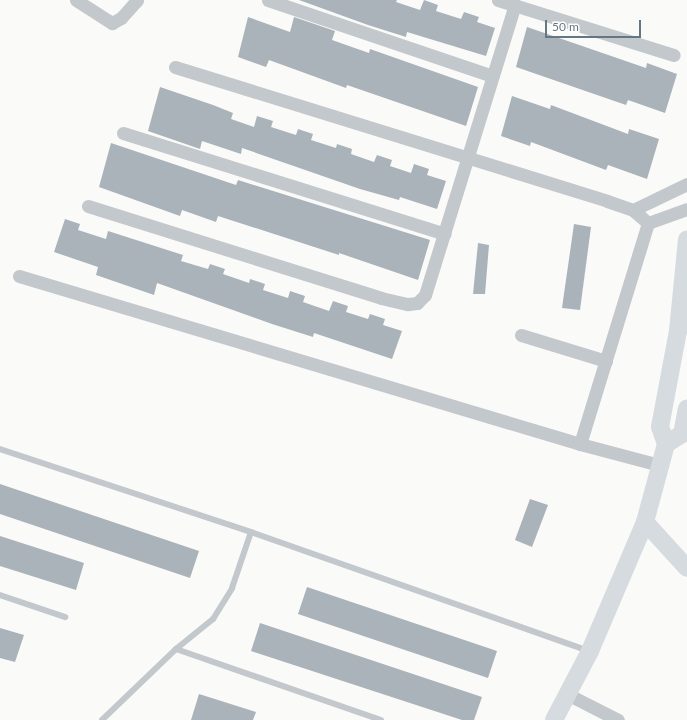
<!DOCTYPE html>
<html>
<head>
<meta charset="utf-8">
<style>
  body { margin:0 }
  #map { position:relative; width:687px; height:720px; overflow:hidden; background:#fafaf8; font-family:Lato,sans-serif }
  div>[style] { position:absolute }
  .building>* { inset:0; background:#aab3b9 }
  .lane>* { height:6px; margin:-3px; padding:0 3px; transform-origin:3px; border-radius:3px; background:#c3c8cc }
  .street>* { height:13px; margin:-6.5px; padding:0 6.5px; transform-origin:6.5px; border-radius:6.5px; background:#c3c8cc }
  .secondary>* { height:18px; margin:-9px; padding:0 9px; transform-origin:9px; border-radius:9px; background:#d6dbdf }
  span { translate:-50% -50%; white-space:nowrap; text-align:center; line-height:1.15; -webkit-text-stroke:4px #fff; paint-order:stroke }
  .scale { position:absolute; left:545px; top:20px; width:96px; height:18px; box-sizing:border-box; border:2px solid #657683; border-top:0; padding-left:5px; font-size:12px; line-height:14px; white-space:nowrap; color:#657683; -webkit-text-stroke:3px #fff; paint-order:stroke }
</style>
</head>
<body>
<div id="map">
  <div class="building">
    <div style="clip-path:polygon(299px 0,397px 0,396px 2px,420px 10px,424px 0,438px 5px,436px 11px,461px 19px,464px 12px,479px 17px,477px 22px,495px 28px,486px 56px,407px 32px,406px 37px,368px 25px)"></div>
    <div style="clip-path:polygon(248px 17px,290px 32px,294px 17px,335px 31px,332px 40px,369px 53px,370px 49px,478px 87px,466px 126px,347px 85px,346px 88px,269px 60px,266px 67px,238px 57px)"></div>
    <div style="clip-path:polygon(527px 27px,646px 68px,647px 63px,677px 74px,665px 113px,628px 100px,626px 105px,516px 67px)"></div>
    <div style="clip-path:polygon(160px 87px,213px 105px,233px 113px,231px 119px,254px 127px,257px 116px,273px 121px,271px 127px,296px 135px,298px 129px,313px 134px,311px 140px,336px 148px,337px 144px,352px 149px,351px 154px,374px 162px,377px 155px,392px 160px,390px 166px,411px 173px,414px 164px,429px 169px,427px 175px,446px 181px,437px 209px,400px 197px,399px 200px,360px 189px,242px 148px,241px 154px,202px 141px,200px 149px,148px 131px)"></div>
    <div style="clip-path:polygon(512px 96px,550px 109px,551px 105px,628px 134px,629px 129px,659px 139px,647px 179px,608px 165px,606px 170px,531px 142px,530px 146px,501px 136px)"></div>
    <div style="clip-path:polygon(111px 143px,236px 185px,238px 180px,430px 240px,418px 280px,339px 253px,339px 255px,218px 216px,216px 222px,182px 210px,180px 216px,99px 187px)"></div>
    <div style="clip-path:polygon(65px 219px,80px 224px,78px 230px,106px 239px,108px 231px,183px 255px,181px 261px,208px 269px,210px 264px,225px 269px,223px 274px,249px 283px,250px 279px,265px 284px,263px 290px,288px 298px,290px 291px,305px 296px,303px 302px,329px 311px,333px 301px,348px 306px,346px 312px,368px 319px,370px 314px,385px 319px,383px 325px,402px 331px,392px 359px,314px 333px,313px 337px,272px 324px,157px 283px,154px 295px,96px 275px,98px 267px,54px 252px)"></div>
    <div style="clip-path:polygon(574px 224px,591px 227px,580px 310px,562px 308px)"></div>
    <div style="clip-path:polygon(478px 243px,489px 245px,485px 294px,473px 294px)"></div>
    <div style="clip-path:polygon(0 484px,199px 551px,190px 578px,0 514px)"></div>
    <div style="clip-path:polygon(530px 499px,548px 505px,532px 547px,515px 540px)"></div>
    <div style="clip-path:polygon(0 536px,84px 563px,76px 590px,0 566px)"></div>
    <div style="clip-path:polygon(307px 587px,497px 651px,488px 678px,298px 614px)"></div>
    <div style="clip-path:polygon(260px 623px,482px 697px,474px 720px,462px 720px,251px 651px)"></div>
    <div style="clip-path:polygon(0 628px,24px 635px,15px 662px,0 658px)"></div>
    <div style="clip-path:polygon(199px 694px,256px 712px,253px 720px,191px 720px)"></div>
  </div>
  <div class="lane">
    <div style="left:0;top:449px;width:264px;rotate:18.3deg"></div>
    <div style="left:251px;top:532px;width:357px;rotate:19.4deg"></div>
    <div style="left:0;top:595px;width:69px;rotate:18.7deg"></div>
    <div style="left:176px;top:649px;width:217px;rotate:19.1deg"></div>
    <div style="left:102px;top:720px;width:103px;rotate:-43.8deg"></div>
    <div style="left:176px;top:649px;width:48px;rotate:-39deg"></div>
    <div style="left:213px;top:619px;width:36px;rotate:-58deg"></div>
    <div style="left:232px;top:588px;width:59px;rotate:-71.3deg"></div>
  </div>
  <div class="street">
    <div style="left:76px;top:0;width:43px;rotate:32.6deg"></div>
    <div style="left:112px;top:23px;width:10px;rotate:-29deg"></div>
    <div style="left:121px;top:18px;width:24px;rotate:-48deg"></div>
    <div style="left:268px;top:0;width:237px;rotate:18.7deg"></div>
    <div style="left:498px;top:0;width:184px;rotate:17.4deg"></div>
    <div style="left:175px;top:67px;width:452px;rotate:17.2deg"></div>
    <div style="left:607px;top:201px;width:28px;rotate:19deg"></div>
    <div style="left:633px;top:210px;width:20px;rotate:41deg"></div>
    <div style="left:123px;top:133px;width:337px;rotate:17.4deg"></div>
    <div style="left:88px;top:206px;width:307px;rotate:17.4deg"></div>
    <div style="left:381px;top:298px;width:28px;rotate:13deg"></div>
    <div style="left:408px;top:304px;width:9px;rotate:-6deg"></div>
    <div style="left:417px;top:303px;width:11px;rotate:-45deg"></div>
    <div style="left:425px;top:295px;width:304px;rotate:-72.8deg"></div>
    <div style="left:633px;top:210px;width:60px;rotate:-25.7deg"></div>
    <div style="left:19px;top:276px;width:586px;rotate:16.67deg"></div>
    <div style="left:580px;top:444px;width:231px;rotate:-72.9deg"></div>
    <div style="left:648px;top:223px;width:41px;rotate:-19.7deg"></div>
    <div style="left:521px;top:335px;width:89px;rotate:17deg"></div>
    <div style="left:580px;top:444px;width:82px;rotate:14.9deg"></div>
    <div style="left:567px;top:694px;width:57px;rotate:27deg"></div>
  </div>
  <div class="secondary">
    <div style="left:666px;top:444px;width:19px;rotate:-32deg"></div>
    <div style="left:682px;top:434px;width:26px;rotate:-79deg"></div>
    <div style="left:645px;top:522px;width:62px;rotate:47.6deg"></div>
    <div style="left:554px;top:720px;width:78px;rotate:-62.4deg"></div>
    <div style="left:590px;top:651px;width:140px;rotate:-66.9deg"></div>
    <div style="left:645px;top:522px;width:81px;rotate:-74.9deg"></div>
    <div style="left:666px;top:444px;width:18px;rotate:-109deg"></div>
    <div style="left:660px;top:427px;width:98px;rotate:-79.4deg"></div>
    <div style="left:678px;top:331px;width:92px;rotate:-84.4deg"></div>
  </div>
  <div class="scale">50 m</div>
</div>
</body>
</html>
